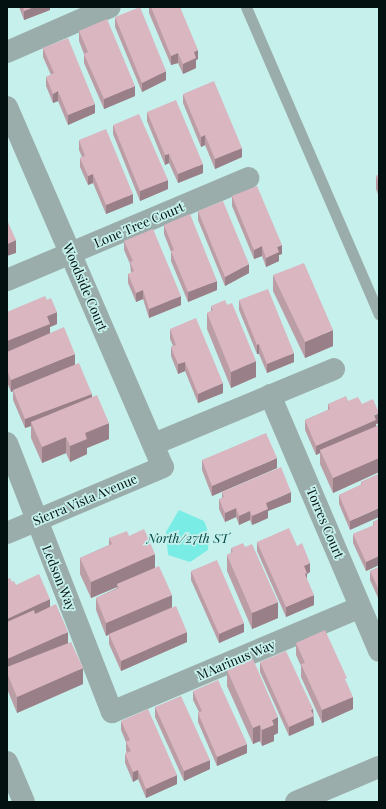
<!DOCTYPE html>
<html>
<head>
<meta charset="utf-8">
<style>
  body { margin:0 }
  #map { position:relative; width:386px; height:809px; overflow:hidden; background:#c6f0ec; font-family:"Playfair Display",serif }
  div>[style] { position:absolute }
  .green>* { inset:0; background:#79ece5 }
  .service>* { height:11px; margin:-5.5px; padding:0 5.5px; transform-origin:5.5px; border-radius:5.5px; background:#9badab }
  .minor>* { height:22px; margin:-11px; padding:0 11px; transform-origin:11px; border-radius:11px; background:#9badab }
  .wall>* { inset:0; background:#bb9da6 }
  .shaded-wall>* { inset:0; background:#997f87 }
  .building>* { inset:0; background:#dab6c1 }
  span { translate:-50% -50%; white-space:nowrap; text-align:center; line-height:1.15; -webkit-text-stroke:3.5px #c6f0ec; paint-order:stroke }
  .street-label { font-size:13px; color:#031110 }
  .park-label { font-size:13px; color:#004946; font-style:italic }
  .frame { position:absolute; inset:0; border:8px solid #031110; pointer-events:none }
</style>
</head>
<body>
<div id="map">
  <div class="green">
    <div style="clip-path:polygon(179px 510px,204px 521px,209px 534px,208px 550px,190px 562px,168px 555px,166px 532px)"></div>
  </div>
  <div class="service">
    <div style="left:246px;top:7px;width:335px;rotate:66.6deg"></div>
  </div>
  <div class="minor">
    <div style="left:7px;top:52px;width:112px;rotate:-23.6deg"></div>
    <div style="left:7px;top:107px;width:392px;rotate:66.6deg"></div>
    <div style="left:163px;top:467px;width:169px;rotate:157.1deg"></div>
    <div style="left:7px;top:280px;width:262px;rotate:-22.9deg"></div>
    <div style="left:270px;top:395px;width:278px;rotate:66.9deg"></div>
    <div style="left:7px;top:443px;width:289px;rotate:68.7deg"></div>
    <div style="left:112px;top:712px;width:269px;rotate:-22.9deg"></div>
    <div style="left:154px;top:444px;width:195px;rotate:-22.6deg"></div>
    <div style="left:7px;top:762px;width:43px;rotate:67deg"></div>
    <div style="left:296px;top:802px;width:90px;rotate:-22.9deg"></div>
  </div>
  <div class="wall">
    <div style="clip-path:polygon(19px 7px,50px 7px,50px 10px,24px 20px)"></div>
    <div style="clip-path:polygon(149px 7px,180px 7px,198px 59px,196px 60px,196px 68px,183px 74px,178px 63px,171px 65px,149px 13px)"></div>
    <div style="clip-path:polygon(115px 17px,166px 80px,142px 92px,115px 27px)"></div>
    <div style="clip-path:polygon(79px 31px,135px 96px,104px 109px,84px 63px,84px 54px,79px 41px)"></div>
    <div style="clip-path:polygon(43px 48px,95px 113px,68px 125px,58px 101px,53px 103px,46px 86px,46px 77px,51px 75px,43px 57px)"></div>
    <div style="clip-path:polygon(183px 94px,242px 157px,215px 169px,205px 145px,201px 147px,183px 103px)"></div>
    <div style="clip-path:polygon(147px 112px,203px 173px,178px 183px,169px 163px,165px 165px,147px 121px)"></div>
    <div style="clip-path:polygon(113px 125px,168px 189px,140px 201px,113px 134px)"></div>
    <div style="clip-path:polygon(79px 140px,133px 203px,106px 214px,93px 183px,88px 185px,80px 167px,80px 158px,82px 157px,79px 150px)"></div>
    <div style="clip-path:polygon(379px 175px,379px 197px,376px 189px,376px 176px)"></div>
    <div style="clip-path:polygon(232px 196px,282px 254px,279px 255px,279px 261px,266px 267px,262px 256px,254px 259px,232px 206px)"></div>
    <div style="clip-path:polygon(198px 211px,249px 273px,225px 286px,198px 220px)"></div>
    <div style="clip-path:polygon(164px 225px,217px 290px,188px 302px,171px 261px,171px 252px,164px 234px)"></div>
    <div style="clip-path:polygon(124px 241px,181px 305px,149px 318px,143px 299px,136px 302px,128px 283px,128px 274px,131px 273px,130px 264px,124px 250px)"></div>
    <div style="clip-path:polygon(273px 275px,333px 346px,305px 358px,273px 291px)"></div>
    <div style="clip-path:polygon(239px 300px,294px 362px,267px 373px,259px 354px,257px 354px,239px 310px)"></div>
    <div style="clip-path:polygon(211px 306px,256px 377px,231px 388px,207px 329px,207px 313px,211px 311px)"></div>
    <div style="clip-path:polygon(7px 312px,57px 324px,50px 327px,50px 334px,75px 365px,92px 397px,109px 439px,87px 448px,87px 454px,70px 462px,66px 453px,42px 463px,31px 438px,31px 426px,25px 428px,13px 400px,13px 391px,11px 392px,7px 382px)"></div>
    <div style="clip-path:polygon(170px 329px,223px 393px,198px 403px,185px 371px,178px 374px,171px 356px,171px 347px,173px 346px,170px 339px)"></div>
    <div style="clip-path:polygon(348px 401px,362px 404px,379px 423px,376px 424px,376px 426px,379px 425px,379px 472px,333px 493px,320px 464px,320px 453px,316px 455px,305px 430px,305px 420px,328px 410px,328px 404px)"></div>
    <div style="clip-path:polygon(202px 460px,277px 468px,212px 496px,202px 470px)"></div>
    <div style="clip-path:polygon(379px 474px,350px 530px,339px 504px,339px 495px,361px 485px,361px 482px)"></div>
    <div style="clip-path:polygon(222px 492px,291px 502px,268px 511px,268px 518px,252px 525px,250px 520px,239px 525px,236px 517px,225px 522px,219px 509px,219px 499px,222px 498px)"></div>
    <div style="clip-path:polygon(379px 519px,379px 565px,366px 571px,353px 543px,353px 534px,373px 526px,373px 522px)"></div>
    <div style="clip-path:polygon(129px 536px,155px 568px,172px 607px,187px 642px,121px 671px,109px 644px,109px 634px,106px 636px,96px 610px,96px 598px,117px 588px,117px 587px,91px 598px,80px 574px,80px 558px,109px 545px,109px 538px)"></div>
    <div style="clip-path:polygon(257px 542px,297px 546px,310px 572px,307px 574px,307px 580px,314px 605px,286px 617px,257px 551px)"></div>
    <div style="clip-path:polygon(231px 548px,278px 618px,252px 629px,227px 571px,227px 555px,231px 553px)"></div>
    <div style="clip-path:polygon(379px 567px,379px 600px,370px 580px,370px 571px)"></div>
    <div style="clip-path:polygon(191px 571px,244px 632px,219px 643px,191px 580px)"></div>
    <div style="clip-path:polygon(7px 579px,50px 607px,68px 643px,83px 684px,17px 713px,7px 689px)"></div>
    <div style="clip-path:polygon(296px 643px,347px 684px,353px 709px,322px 723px,301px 677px,301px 666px,296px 655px)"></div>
    <div style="clip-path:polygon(260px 662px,313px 715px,314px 725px,289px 736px,260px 672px)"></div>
    <div style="clip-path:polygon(227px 670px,278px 733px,274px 735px,274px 741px,262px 746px,260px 741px,253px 744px,227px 686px)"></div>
    <div style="clip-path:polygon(193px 691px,247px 753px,217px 766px,198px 722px,198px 713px,199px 712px,193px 700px)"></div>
    <div style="clip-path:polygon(155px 707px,210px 769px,184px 781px,155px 717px)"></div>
    <div style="clip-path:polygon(121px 721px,177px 784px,146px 798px,138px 779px,133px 782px,125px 763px,125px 754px,127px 752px,126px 751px,126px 742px,121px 730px)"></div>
  </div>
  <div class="shaded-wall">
    <div style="clip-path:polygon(34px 7px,50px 7px,50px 10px,24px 20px,24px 11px)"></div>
    <div style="clip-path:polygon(198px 50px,198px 59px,196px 60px,196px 68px,183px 74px,183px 64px,194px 52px)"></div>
    <div style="clip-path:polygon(178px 53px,178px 63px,171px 65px,171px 56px)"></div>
    <div style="clip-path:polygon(166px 71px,166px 80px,142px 92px,142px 83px)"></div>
    <div style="clip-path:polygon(135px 86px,135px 96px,104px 109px,104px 99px)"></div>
    <div style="clip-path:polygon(58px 91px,58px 101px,53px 103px,53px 94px)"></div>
    <div style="clip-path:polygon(95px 104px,95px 113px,68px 125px,68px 115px)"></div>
    <div style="clip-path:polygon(205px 135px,205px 145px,201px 147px,201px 137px)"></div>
    <div style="clip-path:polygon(242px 148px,242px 157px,215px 169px,215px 159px)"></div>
    <div style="clip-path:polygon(169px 154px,169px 163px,165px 165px,165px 155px)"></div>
    <div style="clip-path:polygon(203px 164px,203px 173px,178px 183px,178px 174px)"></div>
    <div style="clip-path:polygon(93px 174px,93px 183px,88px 185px,88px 176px)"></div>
    <div style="clip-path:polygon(168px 180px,168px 189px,140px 201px,140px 191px)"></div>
    <div style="clip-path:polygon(133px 194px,133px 203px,106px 214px,106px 205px)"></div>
    <div style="clip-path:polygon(8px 206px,8px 219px,7px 219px,7px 207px)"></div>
    <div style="clip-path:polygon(16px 240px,16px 253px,7px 256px,7px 244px)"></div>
    <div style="clip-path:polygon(282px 245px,282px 254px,279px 255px,279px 261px,266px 267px,266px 258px,277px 247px)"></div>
    <div style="clip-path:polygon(262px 246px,262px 256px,254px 259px,254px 250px)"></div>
    <div style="clip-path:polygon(249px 264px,249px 273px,225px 286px,225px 277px)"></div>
    <div style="clip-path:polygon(217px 281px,217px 290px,188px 302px,188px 292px)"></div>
    <div style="clip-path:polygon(143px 290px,143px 299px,136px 302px,136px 293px)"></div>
    <div style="clip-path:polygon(181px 296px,181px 305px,149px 318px,149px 309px)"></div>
    <div style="clip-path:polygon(57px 312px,57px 324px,50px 327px,50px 336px,7px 354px,7px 341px,47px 316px)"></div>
    <div style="clip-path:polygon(333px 330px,333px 346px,305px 358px,305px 342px)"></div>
    <div style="clip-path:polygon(259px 344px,259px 354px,257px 354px,257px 345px)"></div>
    <div style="clip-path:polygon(294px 353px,294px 362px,267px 373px,267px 364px)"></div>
    <div style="clip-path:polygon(75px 354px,75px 366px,11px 392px,11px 380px)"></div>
    <div style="clip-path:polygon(256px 361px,256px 377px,231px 388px,231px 372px)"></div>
    <div style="clip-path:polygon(185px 362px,185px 371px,178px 374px,178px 364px)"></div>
    <div style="clip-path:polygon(223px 383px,223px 393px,198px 403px,198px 394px)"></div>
    <div style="clip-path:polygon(92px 394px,92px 403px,31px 422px,31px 426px,25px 428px,25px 419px)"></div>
    <div style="clip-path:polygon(379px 413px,379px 423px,376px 424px,376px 429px,320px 450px,320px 453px,316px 455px,316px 446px)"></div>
    <div style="clip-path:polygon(109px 423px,109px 439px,87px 448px,87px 454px,70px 462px,70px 446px,85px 433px)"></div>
    <div style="clip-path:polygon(66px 437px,66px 453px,42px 463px,42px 447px)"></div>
    <div style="clip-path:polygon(277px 458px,277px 468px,212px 496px,212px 486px)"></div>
    <div style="clip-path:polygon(379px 458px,379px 472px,333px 493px,333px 478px)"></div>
    <div style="clip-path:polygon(291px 492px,291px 502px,268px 511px,268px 518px,252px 525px,252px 516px,266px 503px)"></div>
    <div style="clip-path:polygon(236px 508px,236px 517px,225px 522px,225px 513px)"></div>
    <div style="clip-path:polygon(379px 508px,379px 517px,350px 530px,350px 521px)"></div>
    <div style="clip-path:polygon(250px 511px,250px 520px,239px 525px,239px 516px)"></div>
    <div style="clip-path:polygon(155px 554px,155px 570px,117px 584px,117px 587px,91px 598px,91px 582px)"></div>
    <div style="clip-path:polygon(379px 556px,379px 565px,366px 571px,366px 562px)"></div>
    <div style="clip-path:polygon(310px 563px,310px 572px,307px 574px,307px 582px,305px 584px,304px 566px)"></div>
    <div style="clip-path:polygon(172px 595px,172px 607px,106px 636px,106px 623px)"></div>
    <div style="clip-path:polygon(314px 595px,314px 605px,286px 617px,286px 607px)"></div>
    <div style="clip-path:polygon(50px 599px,50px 609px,7px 628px,7px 619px)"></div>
    <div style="clip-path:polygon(278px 602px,278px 618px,252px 629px,252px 613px)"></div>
    <div style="clip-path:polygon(244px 623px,244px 632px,219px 643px,219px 634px)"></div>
    <div style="clip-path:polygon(68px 632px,68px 648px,7px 673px,7px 659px)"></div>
    <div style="clip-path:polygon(187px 632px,187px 642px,121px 671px,121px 661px)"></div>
    <div style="clip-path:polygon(83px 668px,83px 684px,17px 713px,17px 697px)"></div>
    <div style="clip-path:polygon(353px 697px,353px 709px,322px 723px,322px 710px)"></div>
    <div style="clip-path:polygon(313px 709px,314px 725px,289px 736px,289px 727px,311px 710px)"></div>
    <div style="clip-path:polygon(278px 717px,278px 733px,274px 735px,274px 741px,262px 746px,262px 730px,272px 720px)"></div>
    <div style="clip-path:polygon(260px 725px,260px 741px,253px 744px,253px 728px)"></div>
    <div style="clip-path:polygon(247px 744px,247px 753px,217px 766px,217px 757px)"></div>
    <div style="clip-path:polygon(210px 760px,210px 769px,184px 781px,184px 771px)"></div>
    <div style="clip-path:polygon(138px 770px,138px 779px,133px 782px,133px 772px)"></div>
    <div style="clip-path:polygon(177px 775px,177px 784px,146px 798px,146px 789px)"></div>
  </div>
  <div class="building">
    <div style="clip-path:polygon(23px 7px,34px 7px,24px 11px)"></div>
    <div style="clip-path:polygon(140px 7px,166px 71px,142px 83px,115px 17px)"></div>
    <div style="clip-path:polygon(151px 7px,180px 7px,198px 50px,194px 52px,196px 58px,183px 64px,178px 53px,171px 56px)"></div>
    <div style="clip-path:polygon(107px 19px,135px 86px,104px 99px,84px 54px,88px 52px,79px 31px)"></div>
    <div style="clip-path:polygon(68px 38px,95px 104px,68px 115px,58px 91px,53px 94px,46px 77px,54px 73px,43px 48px)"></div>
    <div style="clip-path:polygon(214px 81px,242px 148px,215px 159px,205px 135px,201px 137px,183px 94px)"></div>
    <div style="clip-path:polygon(176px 100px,203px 164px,178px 174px,169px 154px,165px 155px,147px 112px)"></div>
    <div style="clip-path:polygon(139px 114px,168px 180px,140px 191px,113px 125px)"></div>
    <div style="clip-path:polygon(106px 129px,133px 194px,106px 205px,93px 174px,88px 176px,80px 158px,85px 156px,79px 140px)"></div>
    <div style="clip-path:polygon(379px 175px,379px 184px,376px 176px)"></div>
    <div style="clip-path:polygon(257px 186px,282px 245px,277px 247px,279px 252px,266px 258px,262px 246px,254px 250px,232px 196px)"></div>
    <div style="clip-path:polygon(223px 201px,249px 264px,225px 277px,198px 211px)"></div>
    <div style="clip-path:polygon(190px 214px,217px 281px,188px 292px,171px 251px,174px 250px,164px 225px)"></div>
    <div style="clip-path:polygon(7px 220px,16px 240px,7px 244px)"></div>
    <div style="clip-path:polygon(153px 229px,181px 296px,149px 309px,143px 290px,136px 293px,128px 274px,134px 271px,130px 262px,133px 261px,124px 241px)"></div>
    <div style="clip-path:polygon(304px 263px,333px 330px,305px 342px,273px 275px)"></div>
    <div style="clip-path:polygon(268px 289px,294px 353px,267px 364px,259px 344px,257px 345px,239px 300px)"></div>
    <div style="clip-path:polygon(45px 296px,47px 300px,51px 298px,57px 312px,47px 316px,50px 324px,7px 341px,7px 312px)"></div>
    <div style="clip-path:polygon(225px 300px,227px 305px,232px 303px,256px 361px,231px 372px,207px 313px,213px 310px,211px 306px)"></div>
    <div style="clip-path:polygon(196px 318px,223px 383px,198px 394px,185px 362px,178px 364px,171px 347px,176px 345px,170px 329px)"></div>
    <div style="clip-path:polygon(64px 327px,75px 354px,11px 380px,7px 370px,7px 352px)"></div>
    <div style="clip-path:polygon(79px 363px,92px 394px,25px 419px,13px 390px)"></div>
    <div style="clip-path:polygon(97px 395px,109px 423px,85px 433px,87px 439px,70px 446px,66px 437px,42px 447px,31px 422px)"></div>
    <div style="clip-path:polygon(346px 396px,348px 401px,358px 397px,362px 404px,373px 399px,379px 413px,374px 415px,376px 420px,316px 446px,305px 420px,330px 409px,328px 404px)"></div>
    <div style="clip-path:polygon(379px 425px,379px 458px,333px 478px,320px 450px)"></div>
    <div style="clip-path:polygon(266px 433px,277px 458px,212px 486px,202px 460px)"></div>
    <div style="clip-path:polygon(281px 467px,291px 492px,266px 503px,268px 509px,252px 516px,250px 511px,239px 516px,236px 508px,225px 513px,219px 499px,224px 497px,222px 492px)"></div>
    <div style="clip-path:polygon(379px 474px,379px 508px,350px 521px,339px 495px,362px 484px,361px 482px)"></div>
    <div style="clip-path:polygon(379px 519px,379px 556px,366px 562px,353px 534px,374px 525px,373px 522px)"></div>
    <div style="clip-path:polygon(289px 528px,297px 546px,302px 543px,310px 563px,304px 566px,307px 573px,305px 574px,314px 595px,286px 607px,257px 542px)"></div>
    <div style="clip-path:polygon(144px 529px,155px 554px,91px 582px,80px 558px,112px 544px,109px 538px,127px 531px,129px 536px)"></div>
    <div style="clip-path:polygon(243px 543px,245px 547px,252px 544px,278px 602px,252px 613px,227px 555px,233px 552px,231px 548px)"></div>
    <div style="clip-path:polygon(217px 560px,244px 623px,219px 634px,191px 571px)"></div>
    <div style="clip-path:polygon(159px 566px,172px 595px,106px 623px,96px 598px,119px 588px,117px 584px)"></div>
    <div style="clip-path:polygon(379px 567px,379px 590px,370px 571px)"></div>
    <div style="clip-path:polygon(39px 574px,50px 599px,7px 619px,7px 579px,10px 578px,12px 582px,14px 581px,16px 585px)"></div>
    <div style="clip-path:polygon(56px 604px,68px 632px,7px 659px,7px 622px,34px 610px,35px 614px)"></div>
    <div style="clip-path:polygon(176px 606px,187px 632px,121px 661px,109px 634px)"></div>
    <div style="clip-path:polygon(325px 630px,347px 678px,345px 679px,353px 697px,322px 710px,301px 664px,305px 663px,296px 643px)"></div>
    <div style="clip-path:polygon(71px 642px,83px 668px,17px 697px,7px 673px,7px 667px)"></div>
    <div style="clip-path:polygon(286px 651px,313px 709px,311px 710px,314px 716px,289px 727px,260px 662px)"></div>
    <div style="clip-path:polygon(253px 659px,278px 717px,272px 720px,274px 725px,262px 730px,260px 725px,253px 728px,227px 670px)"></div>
    <div style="clip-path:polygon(218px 680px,247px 744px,217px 757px,198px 713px,202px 711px,193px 691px)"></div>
    <div style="clip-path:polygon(181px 696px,210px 760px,184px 771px,155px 707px)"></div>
    <div style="clip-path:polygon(148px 709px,177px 775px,146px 789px,138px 770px,133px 772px,125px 754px,131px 751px,126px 742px,130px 740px,121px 721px)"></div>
  </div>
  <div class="street-label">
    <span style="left:139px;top:225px;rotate:-23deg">Lone Tree Court</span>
    <span style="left:85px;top:287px;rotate:67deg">Woodside Court</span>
    <span style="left:85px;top:500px;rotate:-23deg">Sierra Vista Avenue</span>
    <span style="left:325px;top:523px;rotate:67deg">Torres Court</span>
    <span style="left:59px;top:578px;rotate:68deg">Ledson Way</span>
    <span style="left:236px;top:660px;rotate:-23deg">MAarinus Way</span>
  </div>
  <div class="park-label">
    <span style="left:188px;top:538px">North/27th ST</span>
  </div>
  <div class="frame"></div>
</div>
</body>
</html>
